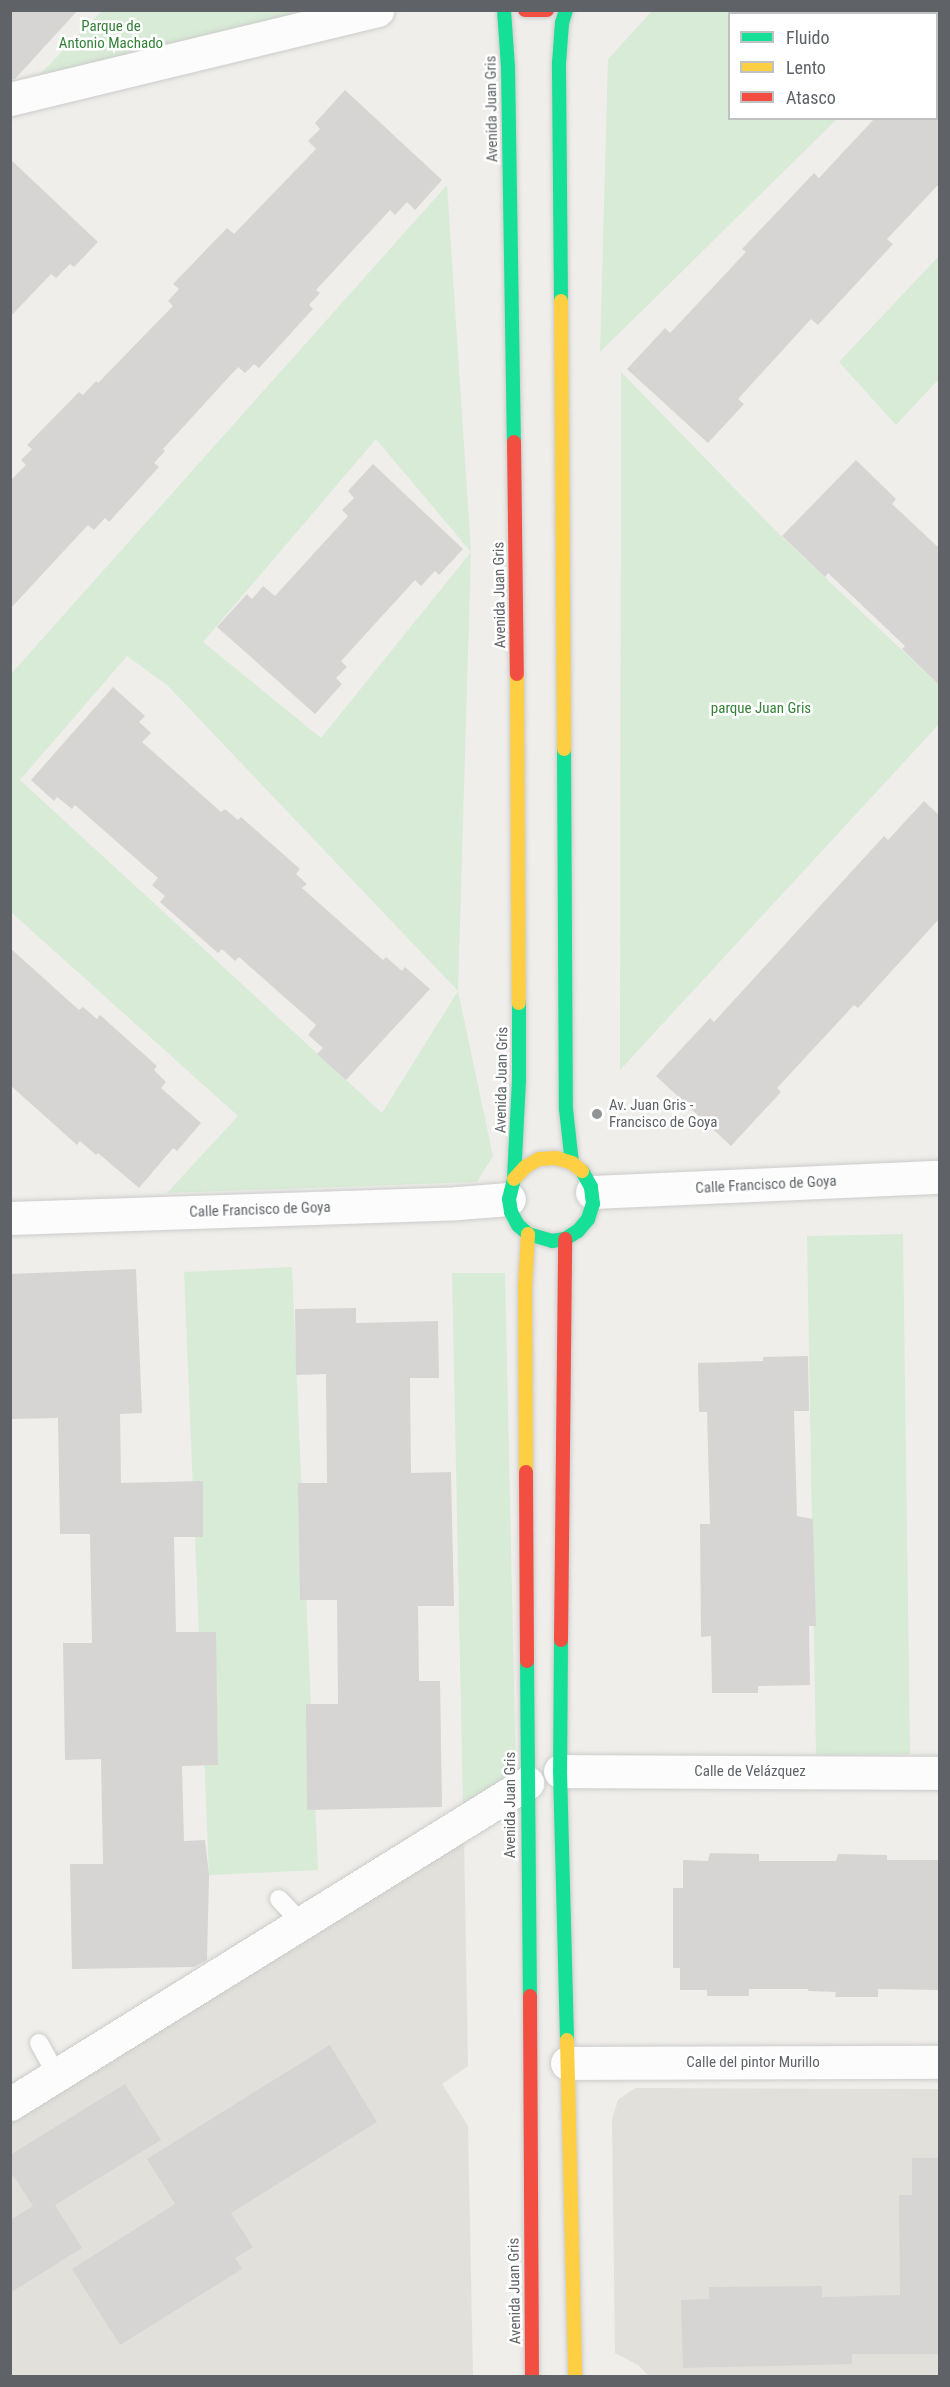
<!DOCTYPE html>
<html>
<head>
<meta charset="utf-8">
<style>
  body { margin:0 }
  #map { position:relative; width:950px; height:2387px; overflow:hidden; background:#efeeea; font-family:"Roboto Condensed",sans-serif }
  div>[style] { position:absolute }
  .education>* { inset:0; background:#e2e0da }
  .green>* { inset:0; background:#d8ebd6 }
  .building>* { inset:0; background:#d6d5d3 }
  .roads { filter:drop-shadow(0 0 2px #cbcccc) drop-shadow(0 0 2px #cbcccc) }
  .lane>* { height:18px; margin:-9px; padding:0 9px; transform-origin:9px; border-radius:9px; background:#fdfcfc }
  .street>* { height:33px; margin:-16.5px; padding:0 16.5px; transform-origin:16.5px; border-radius:16.5px; background:#fdfcfc }
  .fast>* { height:14px; margin:-7px; padding:0 7px; transform-origin:7px; border-radius:7px; background:#16e098 }
  .slow>* { height:14px; margin:-7px; padding:0 7px; transform-origin:7px; border-radius:7px; background:#ffcf43 }
  .jam>* { height:14px; margin:-7px; padding:0 7px; transform-origin:7px; border-radius:7px; background:#f24e42 }
  .dots>* { width:16px; height:16px; translate:-50% -50%; box-sizing:border-box; border:3px solid #fff; border-radius:50% }
  span { translate:-50% -50%; white-space:nowrap; text-align:center; line-height:1.15; -webkit-text-stroke:5px #fff; paint-order:stroke }
  .park-label { font-size:15px; color:#348238 }
  .street-label { font-size:15px; color:#5f6368 }
  .poi-label { font-size:15px; color:#5f6368 }
  .left { translate:0 -50%; text-align:left }
  .frame { position:absolute; inset:0; border:12px solid #5f6368; pointer-events:none }
  .legend { position:absolute; left:728px; top:12px; width:210px; height:108px; box-sizing:border-box; background:#fff; border:2px solid #bfc1c3; margin:0; padding:8px 10px; list-style:none; font-size:18px; color:#5f6368 }
  .legend li { display:flex; align-items:center; gap:12px; height:30px }
  .legend b { width:30px; border:2px solid #bfc1c3 }
</style>
</head>
<body>
<div id="map">
  <div class="education">
    <div style="clip-path:polygon(464px 1838px,468px 2066px,442px 2084px,468px 2126px,473px 2376px,11px 2376px,11px 2120px)"></div>
    <div style="clip-path:polygon(635px 2088px,939px 2089px,939px 2376px,649px 2376px,638px 2365px,615px 2353px,612px 2119px,618px 2100px)"></div>
  </div>
  <div class="green">
    <div style="clip-path:polygon(102px 11px,307px 11px,36px 78px)"></div>
    <div style="clip-path:polygon(652px 11px,939px 10px,940px 18px,937px 21px,936px 14px,730px 14px,730px 118px,837px 119px,600px 352px,608px 59px)"></div>
    <div style="clip-path:polygon(evenodd,447px 185px,471px 552px,458px 991px,493px 1156px,477px 1182px,167px 1193px,238px 1116px,11px 912px,11px 674px,447px 185px,376px 439px,471px 552px,321px 738px,203px 642px,376px 439px,447px 185px,127px 656px,167px 685px,458px 991px,382px 1113px,20px 780px,127px 656px)"></div>
    <div style="clip-path:polygon(939px 256px,939px 379px,896px 425px,839px 362px)"></div>
    <div style="clip-path:polygon(621px 372px,781px 536px,939px 685px,940px 723px,620px 1070px)"></div>
    <div style="clip-path:polygon(903px 1234px,910px 1754px,816px 1755px,807px 1236px)"></div>
    <div style="clip-path:polygon(292px 1267px,318px 1870px,209px 1875px,184px 1272px)"></div>
    <div style="clip-path:polygon(452px 1273px,505px 1273px,516px 1777px,463px 1808px)"></div>
  </div>
  <div class="building">
    <div style="clip-path:polygon(10px 10px,78px 10px,15px 79px,10px 80px)"></div>
    <div style="clip-path:polygon(345px 90px,442px 180px,415px 210px,407px 202px,395px 215px,390px 210px,316px 290px,320px 293px,309px 305px,313px 309px,259px 368px,254px 364px,245px 373px,238px 367px,163px 449px,165px 451px,154px 463px,159px 467px,109px 522px,105px 518px,94px 530px,88px 525px,10px 609px,10px 481px,26px 465px,21px 460px,32px 449px,27px 445px,79px 392px,83px 395px,96px 381px,98px 383px,173px 306px,168px 301px,179px 289px,173px 284px,227px 228px,234px 234px,316px 149px,308px 141px,320px 129px,315px 123px)"></div>
    <div style="clip-path:polygon(875px 118px,939px 118px,939px 184px,887px 239px,893px 244px,818px 325px,811px 319px,738px 399px,744px 404px,708px 443px,627px 369px,665px 328px,670px 333px,746px 252px,742px 249px,814px 173px,819px 178px)"></div>
    <div style="clip-path:polygon(10px 159px,98px 242px,74px 267px,70px 264px,56px 278px,51px 274px,10px 317px)"></div>
    <div style="clip-path:polygon(856px 460px,896px 499px,892px 504px,939px 548px,939px 685px,902px 649px,905px 646px,828px 573px,825px 577px,782px 536px)"></div>
    <div style="clip-path:polygon(373px 464px,463px 549px,439px 575px,435px 571px,421px 586px,415px 580px,341px 661px,347px 667px,336px 678px,342px 684px,315px 714px,217px 627px,247px 594px,252px 599px,263px 586px,275px 596px,348px 516px,342px 510px,354px 498px,348px 491px)"></div>
    <div style="clip-path:polygon(113px 687px,145px 716px,139px 722px,151px 733px,142px 742px,221px 812px,225px 809px,238px 820px,241px 817px,300px 869px,296px 874px,307px 884px,302px 888px,383px 960px,386px 957px,402px 971px,405px 967px,430px 989px,346px 1080px,317px 1054px,323px 1048px,308px 1035px,316px 1025px,239px 957px,235px 961px,222px 949px,218px 953px,160px 902px,165px 896px,152px 885px,158px 878px,75px 805px,72px 809px,57px 797px,54px 801px,31px 780px)"></div>
    <div style="clip-path:polygon(924px 801px,939px 815px,939px 919px,858px 1008px,854px 1005px,777px 1088px,781px 1092px,731px 1146px,656px 1076px,710px 1018px,714px 1022px,884px 836px,888px 840px)"></div>
    <div style="clip-path:polygon(10px 948px,79px 1010px,83px 1007px,97px 1019px,100px 1015px,157px 1066px,154px 1070px,166px 1082px,161px 1088px,201px 1123px,177px 1151px,173px 1148px,139px 1188px,98px 1153px,96px 1155px,80px 1141px,77px 1145px,10px 1085px)"></div>
    <div style="clip-path:polygon(136px 1269px,142px 1413px,120px 1414px,121px 1483px,203px 1481px,203px 1537px,174px 1537px,176px 1632px,216px 1632px,218px 1765px,182px 1766px,184px 1841px,205px 1840px,209px 1875px,207px 1960px,194px 1967px,72px 1969px,70px 1864px,103px 1864px,101px 1759px,65px 1760px,63px 1643px,92px 1643px,90px 1534px,60px 1534px,58px 1418px,10px 1419px,10px 1274px)"></div>
    <div style="clip-path:polygon(356px 1308px,356px 1323px,438px 1321px,439px 1378px,410px 1378px,411px 1473px,451px 1472px,454px 1606px,418px 1606px,419px 1681px,440px 1681px,442px 1807px,307px 1810px,306px 1704px,338px 1704px,337px 1600px,300px 1600px,298px 1483px,327px 1483px,326px 1374px,296px 1375px,295px 1309px)"></div>
    <div style="clip-path:polygon(808px 1356px,809px 1411px,794px 1411px,797px 1516px,813px 1519px,816px 1626px,809px 1626px,810px 1685px,758px 1686px,758px 1693px,712px 1693px,711px 1636px,701px 1637px,700px 1524px,710px 1524px,707px 1412px,699px 1412px,698px 1363px,763px 1361px,763px 1357px)"></div>
    <div style="clip-path:polygon(710px 1853px,759px 1854px,759px 1861px,836px 1861px,838px 1854px,887px 1855px,887px 1860px,939px 1860px,939px 1990px,878px 1989px,878px 1997px,835px 1997px,836px 1992px,808px 1991px,808px 1989px,749px 1989px,749px 1996px,707px 1996px,707px 1990px,680px 1990px,680px 1968px,673px 1968px,673px 1888px,683px 1888px,683px 1860px,708px 1861px)"></div>
    <div style="clip-path:polygon(330px 2045px,377px 2122px,231px 2213px,253px 2247px,235px 2258px,242px 2269px,120px 2345px,72px 2269px,175px 2204px,147px 2159px)"></div>
    <div style="clip-path:polygon(125px 2084px,161px 2140px,55px 2205px,82px 2248px,10px 2293px,10px 2220px,33px 2206px,10px 2171px,10px 2155px)"></div>
    <div style="clip-path:polygon(912px 2158px,939px 2158px,939px 2354px,852px 2354px,852px 2364px,683px 2368px,681px 2300px,709px 2299px,709px 2287px,822px 2286px,822px 2297px,900px 2295px,899px 2195px,912px 2195px)"></div>
  </div>
  <div class="roads">
    <div class="lane">
      <div style="left:279px;top:1899px;width:33px;rotate:47deg"></div>
      <div style="left:39px;top:2043px;width:38px;rotate:61deg"></div>
    </div>
    <div class="street">
      <div style="left:10px;top:99px;width:378px;rotate:-13.6deg"></div>
      <div style="left:592px;top:1192px;width:348px;rotate:-2.5deg"></div>
      <div style="left:10px;top:1218px;width:448px;rotate:-1.9deg"></div>
      <div style="left:458px;top:1203px;width:51px;rotate:-4.5deg"></div>
      <div style="left:560px;top:1771px;width:380px;rotate:0.3deg"></div>
      <div style="left:567px;top:2063px;width:373px;rotate:-0.2deg"></div>
      <div style="left:10px;top:2104px;width:609px;rotate:-31.84deg"></div>
    </div>
    <div class="fast">
      <div style="left:504px;top:10px;width:57px;rotate:86deg"></div>
      <div style="left:508px;top:67px;width:375px;rotate:89.1deg"></div>
      <div style="left:561px;top:301px;width:238px;rotate:-90.5deg"></div>
      <div style="left:559px;top:63px;width:40px;rotate:-85.7deg"></div>
      <div style="left:562px;top:23px;width:14px;rotate:-73deg"></div>
      <div style="left:564px;top:749px;width:360px;rotate:89.7deg"></div>
      <div style="left:566px;top:1109px;width:54px;rotate:83.7deg"></div>
      <div style="left:519px;top:1003px;width:77px;rotate:90deg"></div>
      <div style="left:519px;top:1080px;width:99px;rotate:92.9deg"></div>
      <div style="left:514px;top:1179px;width:21px;rotate:104deg"></div>
      <div style="left:509px;top:1199px;width:13px;rotate:81deg"></div>
      <div style="left:511px;top:1212px;width:15px;rotate:62deg"></div>
      <div style="left:518px;top:1225px;width:13px;rotate:42deg"></div>
      <div style="left:528px;top:1234px;width:25px;rotate:16deg"></div>
      <div style="left:552px;top:1241px;width:13px;rotate:-9deg"></div>
      <div style="left:565px;top:1239px;width:15px;rotate:-32deg"></div>
      <div style="left:578px;top:1231px;width:16px;rotate:-50deg"></div>
      <div style="left:588px;top:1219px;width:16px;rotate:-72deg"></div>
      <div style="left:593px;top:1204px;width:17px;rotate:-97deg"></div>
      <div style="left:591px;top:1187px;width:18px;rotate:-119deg"></div>
      <div style="left:561px;top:1640px;width:131px;rotate:90.4deg"></div>
      <div style="left:560px;top:1771px;width:269px;rotate:88.5deg"></div>
      <div style="left:527px;top:1661px;width:335px;rotate:89.5deg"></div>
    </div>
    <div class="slow">
      <div style="left:561px;top:301px;width:448px;rotate:89.6deg"></div>
      <div style="left:517px;top:674px;width:329px;rotate:89.7deg"></div>
      <div style="left:514px;top:1179px;width:16px;rotate:-47deg"></div>
      <div style="left:525px;top:1167px;width:16px;rotate:-30deg"></div>
      <div style="left:539px;top:1159px;width:17px;rotate:-3deg"></div>
      <div style="left:556px;top:1158px;width:17px;rotate:17deg"></div>
      <div style="left:572px;top:1163px;width:13px;rotate:39deg"></div>
      <div style="left:526px;top:1472px;width:184px;rotate:-90.3deg"></div>
      <div style="left:525px;top:1288px;width:54px;rotate:-86.8deg"></div>
      <div style="left:567px;top:2040px;width:336px;rotate:88.6deg"></div>
    </div>
    <div class="jam">
      <div style="left:525px;top:10px;width:22px"></div>
      <div style="left:514px;top:442px;width:232px;rotate:89.3deg"></div>
      <div style="left:526px;top:1472px;width:189px;rotate:89.7deg"></div>
      <div style="left:561px;top:1640px;width:401px;rotate:-89.4deg"></div>
      <div style="left:530px;top:1996px;width:380px;rotate:89.7deg"></div>
    </div>
  </div>
  <div class="dots">
    <div style="left:597px;top:1114px;background:#919496"></div>
  </div>
  <div class="park-label">
    <span style="left:111px;top:35px">Parque de<br>Antonio Machado</span>
    <span style="left:761px;top:709px">parque Juan Gris</span>
  </div>
  <div class="street-label">
    <span style="left:492px;top:109px;rotate:-91deg">Avenida Juan Gris</span>
    <span style="left:500px;top:595px;rotate:-91deg">Avenida Juan Gris</span>
    <span style="left:502px;top:1080px;rotate:-89deg">Avenida Juan Gris</span>
    <span style="left:766px;top:1185px;rotate:-3deg">Calle Francisco de Goya</span>
    <span style="left:260px;top:1210px;rotate:-2deg">Calle Francisco de Goya</span>
    <span style="left:750px;top:1772px">Calle de Velázquez</span>
    <span style="left:511px;top:1805px;rotate:-90deg">Avenida Juan Gris</span>
    <span style="left:753px;top:2063px">Calle del pintor Murillo</span>
    <span style="left:515px;top:2291px;rotate:-91deg">Avenida Juan Gris</span>
  </div>
  <div class="poi-label">
    <span class="left" style="left:609px;top:1114px">Av. Juan Gris -<br>Francisco de Goya</span>
  </div>
  <div class="frame"></div>
  <ul class="legend">
  <li><b style="height:8px;background:#16e098"></b>Fluido</li>
  <li><b style="height:8px;background:#ffcf43"></b>Lento</li>
  <li><b style="height:8px;background:#f24e42"></b>Atasco</li>
  </ul>
</div>
</body>
</html>
